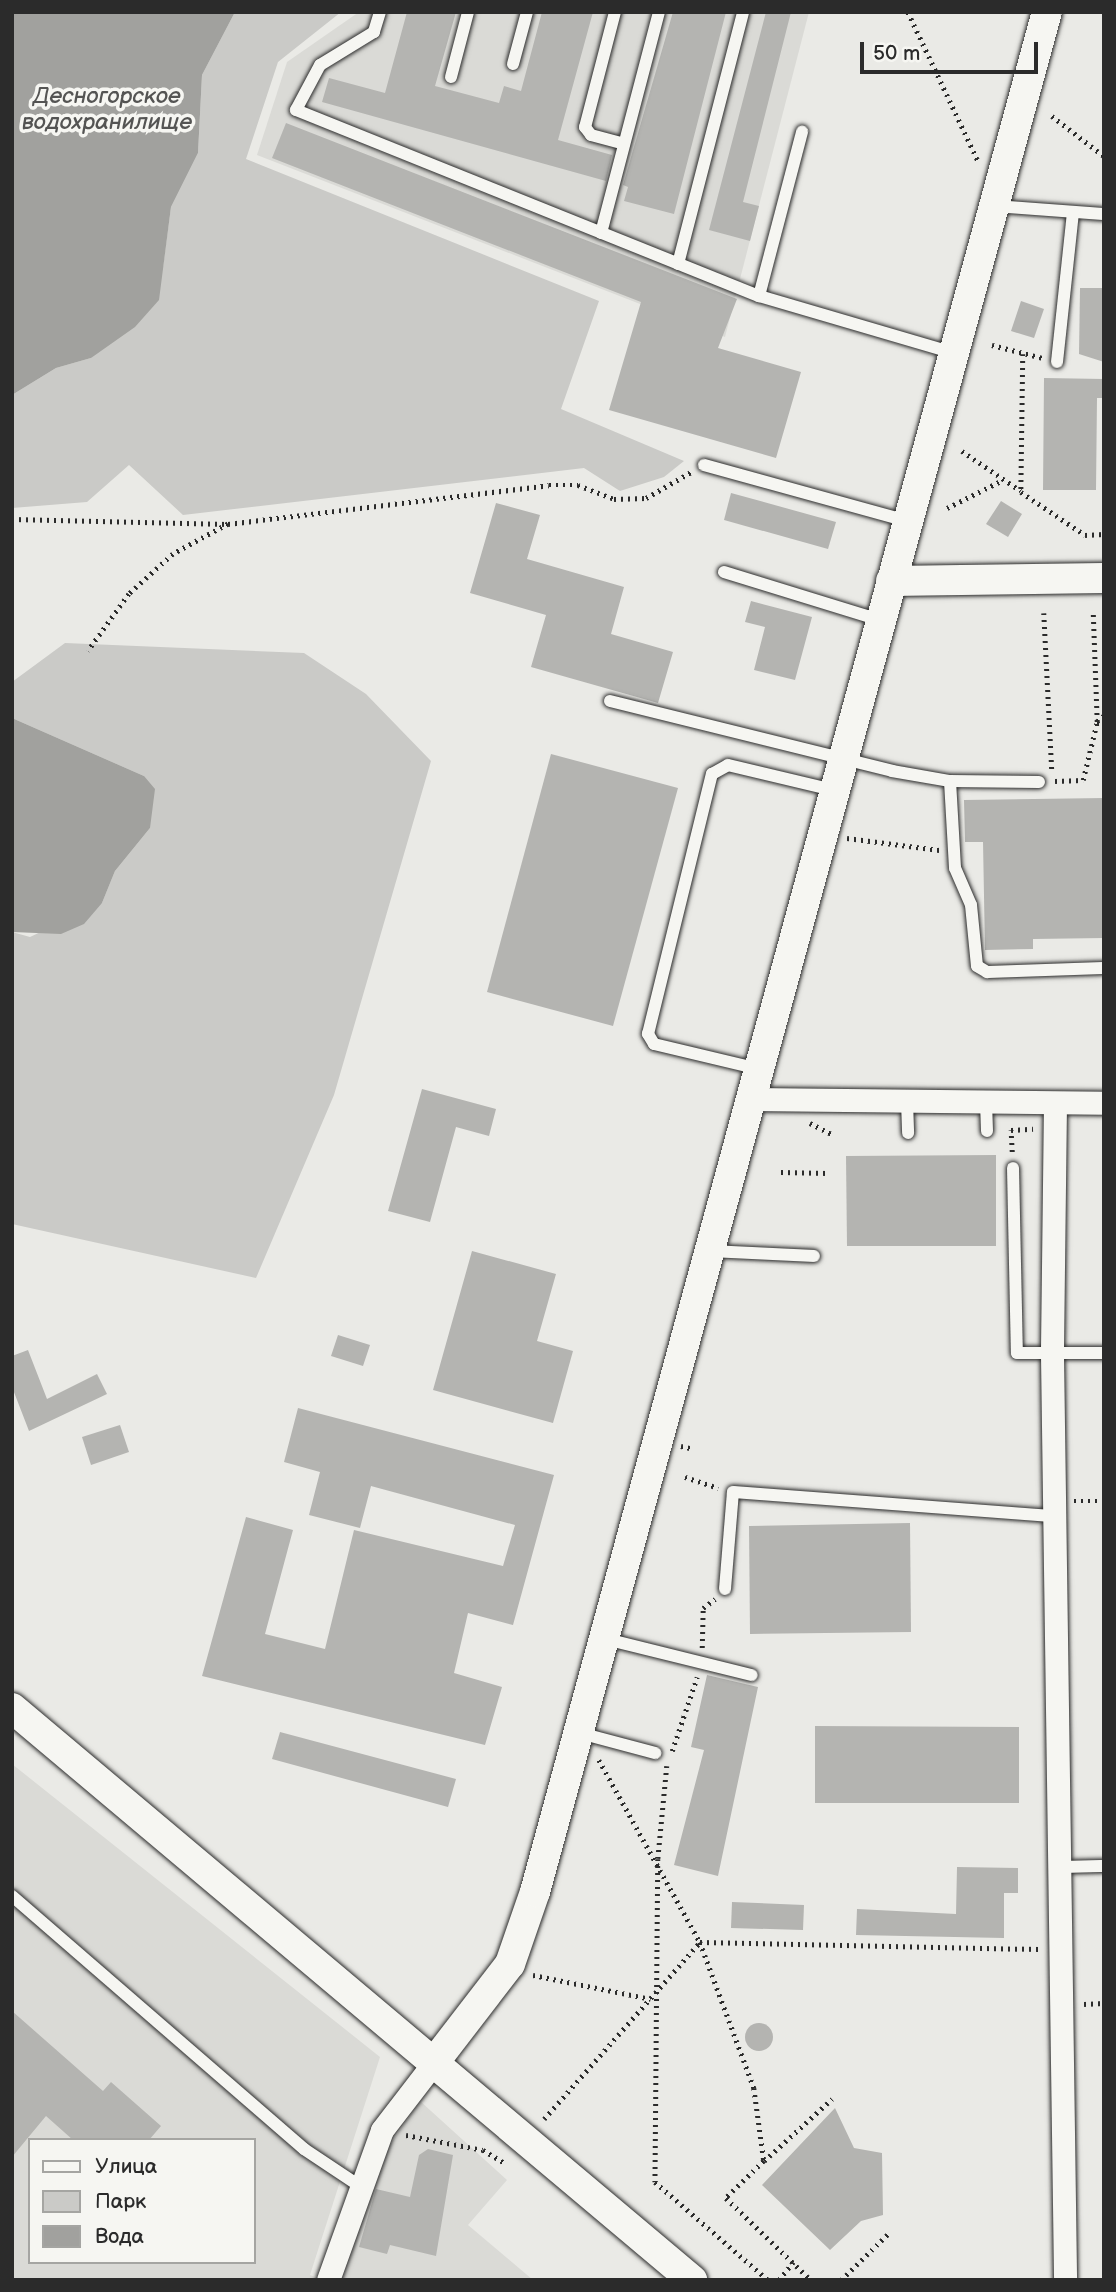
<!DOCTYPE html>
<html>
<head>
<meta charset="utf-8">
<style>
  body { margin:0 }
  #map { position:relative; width:1116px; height:2292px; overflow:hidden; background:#eaeae6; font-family:"Balsamiq Sans",sans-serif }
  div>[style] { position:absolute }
  .built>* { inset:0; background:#dadad6 }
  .green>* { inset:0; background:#cacac7 }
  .water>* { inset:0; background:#a1a19e }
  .building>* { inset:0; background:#b4b4b1 }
  .round { border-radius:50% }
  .path>* { height:4.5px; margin-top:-2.25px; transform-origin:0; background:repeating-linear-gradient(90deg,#2b2b2b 0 2px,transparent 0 7px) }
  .roads { filter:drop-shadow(0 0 2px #2b2b2b) drop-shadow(0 0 2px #2b2b2b) }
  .service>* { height:12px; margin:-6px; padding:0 6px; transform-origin:6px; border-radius:6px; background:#f6f6f2 }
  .minor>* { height:23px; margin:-11.5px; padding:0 11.5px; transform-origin:11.5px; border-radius:11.5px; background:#f6f6f2 }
  .tertiary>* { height:30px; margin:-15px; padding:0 15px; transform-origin:15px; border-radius:15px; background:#f6f6f2 }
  span { translate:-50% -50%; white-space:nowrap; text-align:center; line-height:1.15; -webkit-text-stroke:7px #f6f6f2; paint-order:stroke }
  .water-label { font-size:23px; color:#545453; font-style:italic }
  .frame { position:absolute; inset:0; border:14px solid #2b2b2b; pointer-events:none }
  .legend { position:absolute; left:28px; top:2138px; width:228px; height:126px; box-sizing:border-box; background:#f6f6f2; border:2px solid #a5a5a2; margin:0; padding:9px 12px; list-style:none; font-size:21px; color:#2b2b2b }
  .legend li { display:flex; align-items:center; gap:14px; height:35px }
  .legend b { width:35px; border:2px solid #a5a5a2 }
  .scale { position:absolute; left:860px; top:42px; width:178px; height:32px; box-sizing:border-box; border:4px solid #2b2b2b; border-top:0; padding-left:9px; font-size:21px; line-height:24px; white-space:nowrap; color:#2b2b2b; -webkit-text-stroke:5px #f6f6f2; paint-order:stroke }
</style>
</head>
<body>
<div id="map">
  <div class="built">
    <div style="clip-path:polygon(359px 12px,809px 12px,725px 337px,257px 155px,287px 62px)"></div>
    <div style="clip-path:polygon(evenodd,12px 1764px,380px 2057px,310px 2275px,323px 2280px,12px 2280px,12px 1764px,30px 2140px,254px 2140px,254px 2262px,30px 2262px,30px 2140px)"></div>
    <div style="clip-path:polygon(420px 2101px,507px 2180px,468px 2225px,533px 2280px,341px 2280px,366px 2180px)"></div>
  </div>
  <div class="green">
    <div style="clip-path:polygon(235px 12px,341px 12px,278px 62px,246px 159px,599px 301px,561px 409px,684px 461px,664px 477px,620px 491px,584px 468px,183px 515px,129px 465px,87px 502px,12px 508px,12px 395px,56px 368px,91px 358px,163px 267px,171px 207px,198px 153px,202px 75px)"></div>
    <div style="clip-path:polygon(65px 643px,304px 653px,366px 694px,431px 761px,334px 1095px,256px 1278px,12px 1224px,12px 932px,30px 937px,102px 903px,115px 871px,150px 828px,144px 776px,12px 718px,12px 682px)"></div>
  </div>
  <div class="water">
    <div style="clip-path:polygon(12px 12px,235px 12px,202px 75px,198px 153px,171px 207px,159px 300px,135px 327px,91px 358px,56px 368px,12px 395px)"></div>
    <div style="clip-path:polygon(12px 718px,144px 776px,155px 789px,150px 828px,115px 871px,102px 903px,84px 924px,61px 934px,12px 932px)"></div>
  </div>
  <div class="building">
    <div style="clip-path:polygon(407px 12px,456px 12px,435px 86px,499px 103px,504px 86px,521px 91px,542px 12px,593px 12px,558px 140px,612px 155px,606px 181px,322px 102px,329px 78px,385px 93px)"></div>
    <div style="clip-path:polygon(673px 12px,726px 12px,674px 214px,624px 201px,628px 187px,623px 185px)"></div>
    <div style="clip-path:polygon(766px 12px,791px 12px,743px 202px,759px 206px,750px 241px,709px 230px)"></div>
    <div style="clip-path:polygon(286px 123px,737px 299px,718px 348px,801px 372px,776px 458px,609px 410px,641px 302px,272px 158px)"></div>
    <div style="clip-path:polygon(1080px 288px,1104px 288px,1104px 362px,1079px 354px)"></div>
    <div style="clip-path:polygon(1021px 301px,1044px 309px,1034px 338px,1011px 331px)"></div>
    <div style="clip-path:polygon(1044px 378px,1104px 379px,1104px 398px,1097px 398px,1096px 490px,1043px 490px)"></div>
    <div style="clip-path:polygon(731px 493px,836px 522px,828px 549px,724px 520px)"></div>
    <div style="clip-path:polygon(1001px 501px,1022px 514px,1008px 537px,986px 524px)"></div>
    <div style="clip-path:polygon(496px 503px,540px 515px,527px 559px,624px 587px,611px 634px,673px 652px,658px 703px,531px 667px,546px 615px,470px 593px)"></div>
    <div style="clip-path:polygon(751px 601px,812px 617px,795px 680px,754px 670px,765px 627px,745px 622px)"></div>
    <div style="clip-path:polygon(551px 754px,678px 788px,613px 1026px,487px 992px)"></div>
    <div style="clip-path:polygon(1104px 798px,1104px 938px,1033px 939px,1033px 949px,985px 950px,983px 842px,965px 842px,964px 800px)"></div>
    <div style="clip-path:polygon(422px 1089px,496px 1109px,489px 1136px,456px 1127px,430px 1222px,388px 1211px)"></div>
    <div style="clip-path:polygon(996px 1155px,996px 1246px,847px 1246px,846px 1156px)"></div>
    <div style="clip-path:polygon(472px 1251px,556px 1274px,537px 1341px,573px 1351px,553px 1423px,433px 1390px)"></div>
    <div style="clip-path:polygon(338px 1335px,370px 1345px,363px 1366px,331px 1356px)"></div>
    <div style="clip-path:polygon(28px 1350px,47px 1399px,97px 1374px,107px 1394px,29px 1431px,12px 1387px,12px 1356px)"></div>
    <div style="clip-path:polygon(298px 1408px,554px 1475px,513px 1625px,468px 1613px,454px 1673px,502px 1687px,485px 1745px,202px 1676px,246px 1517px,293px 1530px,265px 1634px,325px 1649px,354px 1530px,503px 1566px,515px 1525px,371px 1486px,360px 1528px,309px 1515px,320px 1472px,284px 1462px)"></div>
    <div style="clip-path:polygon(120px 1425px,129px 1452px,91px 1465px,82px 1437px)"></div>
    <div style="clip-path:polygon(910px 1523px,911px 1632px,750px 1634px,749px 1526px)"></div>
    <div style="clip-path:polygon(707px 1675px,758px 1687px,718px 1876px,674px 1865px,704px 1750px,691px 1747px)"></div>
    <div style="clip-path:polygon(815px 1726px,1019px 1727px,1019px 1803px,815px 1803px)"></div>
    <div style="clip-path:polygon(280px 1732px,456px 1779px,448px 1807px,272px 1759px)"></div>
    <div style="clip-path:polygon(957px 1867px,1018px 1868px,1018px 1893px,1004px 1893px,1004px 1938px,856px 1935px,857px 1909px,956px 1914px)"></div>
    <div style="clip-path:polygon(732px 1902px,804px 1905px,803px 1930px,731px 1928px)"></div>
    <div style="clip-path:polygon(12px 2011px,103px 2091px,111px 2082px,161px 2126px,149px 2140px,73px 2140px,46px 2116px,12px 2157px)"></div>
    <div class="round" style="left:745px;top:2023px;width:28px;height:28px"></div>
    <div style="clip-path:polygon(835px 2108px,854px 2148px,882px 2153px,883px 2215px,861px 2221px,830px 2250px,762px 2185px)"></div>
    <div style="clip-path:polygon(428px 2149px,453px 2155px,436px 2256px,390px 2245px,387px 2254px,359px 2247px,376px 2189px,410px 2197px,419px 2155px)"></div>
  </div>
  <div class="path">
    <div style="left:908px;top:12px;width:167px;rotate:64.8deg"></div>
    <div style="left:1052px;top:116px;width:66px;rotate:37.6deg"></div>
    <div style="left:992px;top:345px;width:53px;rotate:14.3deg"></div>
    <div style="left:1023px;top:354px;width:138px;rotate:90.8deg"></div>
    <div style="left:1021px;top:492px;width:77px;rotate:33.9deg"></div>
    <div style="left:1085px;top:535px;width:19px;rotate:-3deg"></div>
    <div style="left:962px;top:451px;width:71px;rotate:34.1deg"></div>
    <div style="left:947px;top:508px;width:63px;rotate:-26.6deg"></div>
    <div style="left:12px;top:519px;width:216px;rotate:1.3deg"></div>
    <div style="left:228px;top:524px;width:63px;rotate:151.4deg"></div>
    <div style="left:173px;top:554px;width:59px;rotate:137.7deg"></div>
    <div style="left:129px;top:594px;width:70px;rotate:125.7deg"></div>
    <div style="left:228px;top:524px;width:323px;rotate:-6.9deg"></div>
    <div style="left:549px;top:485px;width:29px"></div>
    <div style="left:578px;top:485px;width:39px;rotate:21deg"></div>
    <div style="left:614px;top:499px;width:32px;rotate:-2deg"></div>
    <div style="left:646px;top:498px;width:52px;rotate:-30deg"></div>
    <div style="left:1044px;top:613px;width:157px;rotate:87.1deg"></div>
    <div style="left:1104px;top:716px;width:9px;rotate:139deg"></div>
    <div style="left:1097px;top:722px;width:7px"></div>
    <div style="left:1055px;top:781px;width:28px;rotate:-2deg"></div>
    <div style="left:1083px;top:780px;width:60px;rotate:-76.4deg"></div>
    <div style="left:1097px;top:722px;width:111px;rotate:-92.1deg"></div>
    <div style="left:847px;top:838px;width:93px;rotate:7.4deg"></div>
    <div style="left:810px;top:1123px;width:27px;rotate:27deg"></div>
    <div style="left:1012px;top:1152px;width:22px;rotate:-93deg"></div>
    <div style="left:1011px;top:1130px;width:22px;rotate:-3deg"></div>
    <div style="left:781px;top:1172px;width:46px;rotate:1.2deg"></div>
    <div style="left:681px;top:1446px;width:13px;rotate:13deg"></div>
    <div style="left:685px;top:1477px;width:35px;rotate:18deg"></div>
    <div style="left:1074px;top:1501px;width:30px"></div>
    <div style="left:702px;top:1648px;width:40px;rotate:-88.6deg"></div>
    <div style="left:703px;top:1608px;width:15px;rotate:-37deg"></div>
    <div style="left:672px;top:1751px;width:78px;rotate:-71.3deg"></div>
    <div style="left:599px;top:1760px;width:208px;rotate:61deg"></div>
    <div style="left:700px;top:1942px;width:156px;rotate:69.7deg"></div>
    <div style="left:754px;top:2088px;width:74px;rotate:82.2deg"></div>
    <div style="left:764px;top:2161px;width:53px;rotate:135.8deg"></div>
    <div style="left:726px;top:2198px;width:118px;rotate:44deg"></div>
    <div style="left:667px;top:1766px;width:93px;rotate:95.5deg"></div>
    <div style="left:658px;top:1859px;width:323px;rotate:90.5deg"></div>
    <div style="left:655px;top:2182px;width:150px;rotate:40.9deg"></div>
    <div style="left:533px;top:1975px;width:120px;rotate:11.5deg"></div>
    <div style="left:1084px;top:2004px;width:20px;rotate:-3deg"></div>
    <div style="left:544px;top:2119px;width:236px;rotate:-48.6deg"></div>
    <div style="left:700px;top:1942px;width:339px;rotate:1.2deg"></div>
    <div style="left:406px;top:2135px;width:78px;rotate:11deg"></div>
    <div style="left:483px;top:2150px;width:26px;rotate:31deg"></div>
    <div style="left:764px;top:2161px;width:92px;rotate:-42.4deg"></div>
    <div style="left:779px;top:2280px;width:23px;rotate:-52deg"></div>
    <div style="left:841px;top:2280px;width:67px;rotate:-44.4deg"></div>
  </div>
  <div class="roads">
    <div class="service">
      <div style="left:380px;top:12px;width:21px;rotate:107deg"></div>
      <div style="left:374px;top:32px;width:63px;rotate:148.6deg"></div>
      <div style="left:320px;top:65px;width:51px;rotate:118.1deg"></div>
      <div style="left:296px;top:110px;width:499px;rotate:21.9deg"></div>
      <div style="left:759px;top:296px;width:203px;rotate:16.3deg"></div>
      <div style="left:615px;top:12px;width:119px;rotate:104.6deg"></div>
      <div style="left:585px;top:127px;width:10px;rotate:53deg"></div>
      <div style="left:591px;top:135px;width:34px;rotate:15deg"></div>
      <div style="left:513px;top:64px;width:54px;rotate:-74.9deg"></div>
      <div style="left:451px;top:77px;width:67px;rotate:-75.3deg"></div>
      <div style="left:994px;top:206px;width:110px;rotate:4.2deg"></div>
      <div style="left:601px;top:233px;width:228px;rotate:-75.3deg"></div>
      <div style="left:678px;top:264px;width:260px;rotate:-75.5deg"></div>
      <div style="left:759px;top:296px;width:170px;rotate:-75.3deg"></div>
      <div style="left:1057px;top:362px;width:150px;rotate:-83.9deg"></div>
      <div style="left:704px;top:465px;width:211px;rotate:15.4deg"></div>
      <div style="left:724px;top:572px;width:163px;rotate:17.1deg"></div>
      <div style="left:610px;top:701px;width:291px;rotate:13.9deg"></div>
      <div style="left:892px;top:771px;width:59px;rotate:9.8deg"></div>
      <div style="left:950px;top:781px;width:89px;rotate:0.6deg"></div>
      <div style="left:950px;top:781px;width:87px;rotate:86.7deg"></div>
      <div style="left:955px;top:868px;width:40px;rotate:66.6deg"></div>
      <div style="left:971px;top:905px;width:61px;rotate:84.4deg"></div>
      <div style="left:977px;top:966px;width:12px;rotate:31deg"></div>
      <div style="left:987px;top:972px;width:117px;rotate:-2deg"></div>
      <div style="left:759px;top:1069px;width:108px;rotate:-166.6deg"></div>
      <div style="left:654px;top:1044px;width:12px;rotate:-121deg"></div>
      <div style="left:648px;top:1034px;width:268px;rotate:-76.2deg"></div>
      <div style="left:712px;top:774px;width:18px;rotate:-29deg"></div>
      <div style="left:728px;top:765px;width:108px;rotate:13.4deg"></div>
      <div style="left:907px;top:1101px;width:32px;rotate:88deg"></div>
      <div style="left:986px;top:1102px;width:29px;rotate:88deg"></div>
      <div style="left:1013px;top:1168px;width:185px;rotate:88.8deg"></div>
      <div style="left:1017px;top:1353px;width:87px"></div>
      <div style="left:711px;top:1251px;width:103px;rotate:2.8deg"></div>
      <div style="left:725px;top:1589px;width:97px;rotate:-85.3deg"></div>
      <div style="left:733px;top:1492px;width:323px;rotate:4.3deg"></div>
      <div style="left:606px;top:1639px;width:150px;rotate:13.9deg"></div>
      <div style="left:580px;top:1733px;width:78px;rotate:14.9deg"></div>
      <div style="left:1059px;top:1867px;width:45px;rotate:-1.3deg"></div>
      <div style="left:12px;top:1896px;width:386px;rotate:40.9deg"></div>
      <div style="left:304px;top:2149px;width:65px;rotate:33.7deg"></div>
    </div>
    <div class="minor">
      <div style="left:751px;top:1099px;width:353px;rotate:0.6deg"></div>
      <div style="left:1055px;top:1103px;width:252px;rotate:90.7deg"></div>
      <div style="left:1052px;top:1355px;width:925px;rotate:89.19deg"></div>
      <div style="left:328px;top:2280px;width:159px;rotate:-70.2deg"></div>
      <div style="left:382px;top:2130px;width:88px;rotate:-52.4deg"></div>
    </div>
    <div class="tertiary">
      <div style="left:891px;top:581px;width:213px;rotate:-0.8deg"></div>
      <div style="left:12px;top:1708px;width:889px;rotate:40.07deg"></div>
      <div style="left:436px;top:2060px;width:121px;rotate:-52.4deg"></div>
      <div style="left:510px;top:1964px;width:76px;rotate:-70.9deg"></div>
      <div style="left:535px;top:1892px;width:1948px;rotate:-74.77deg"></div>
    </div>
  </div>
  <div class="water-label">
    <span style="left:107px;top:109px">Десногорское<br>водохранилище</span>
  </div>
  <div class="frame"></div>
  <ul class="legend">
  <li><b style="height:9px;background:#f6f6f2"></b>Улица</li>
  <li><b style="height:19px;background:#cacac7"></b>Парк</li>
  <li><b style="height:19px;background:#a1a19e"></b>Вода</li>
  </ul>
  <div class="scale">50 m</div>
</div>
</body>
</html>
